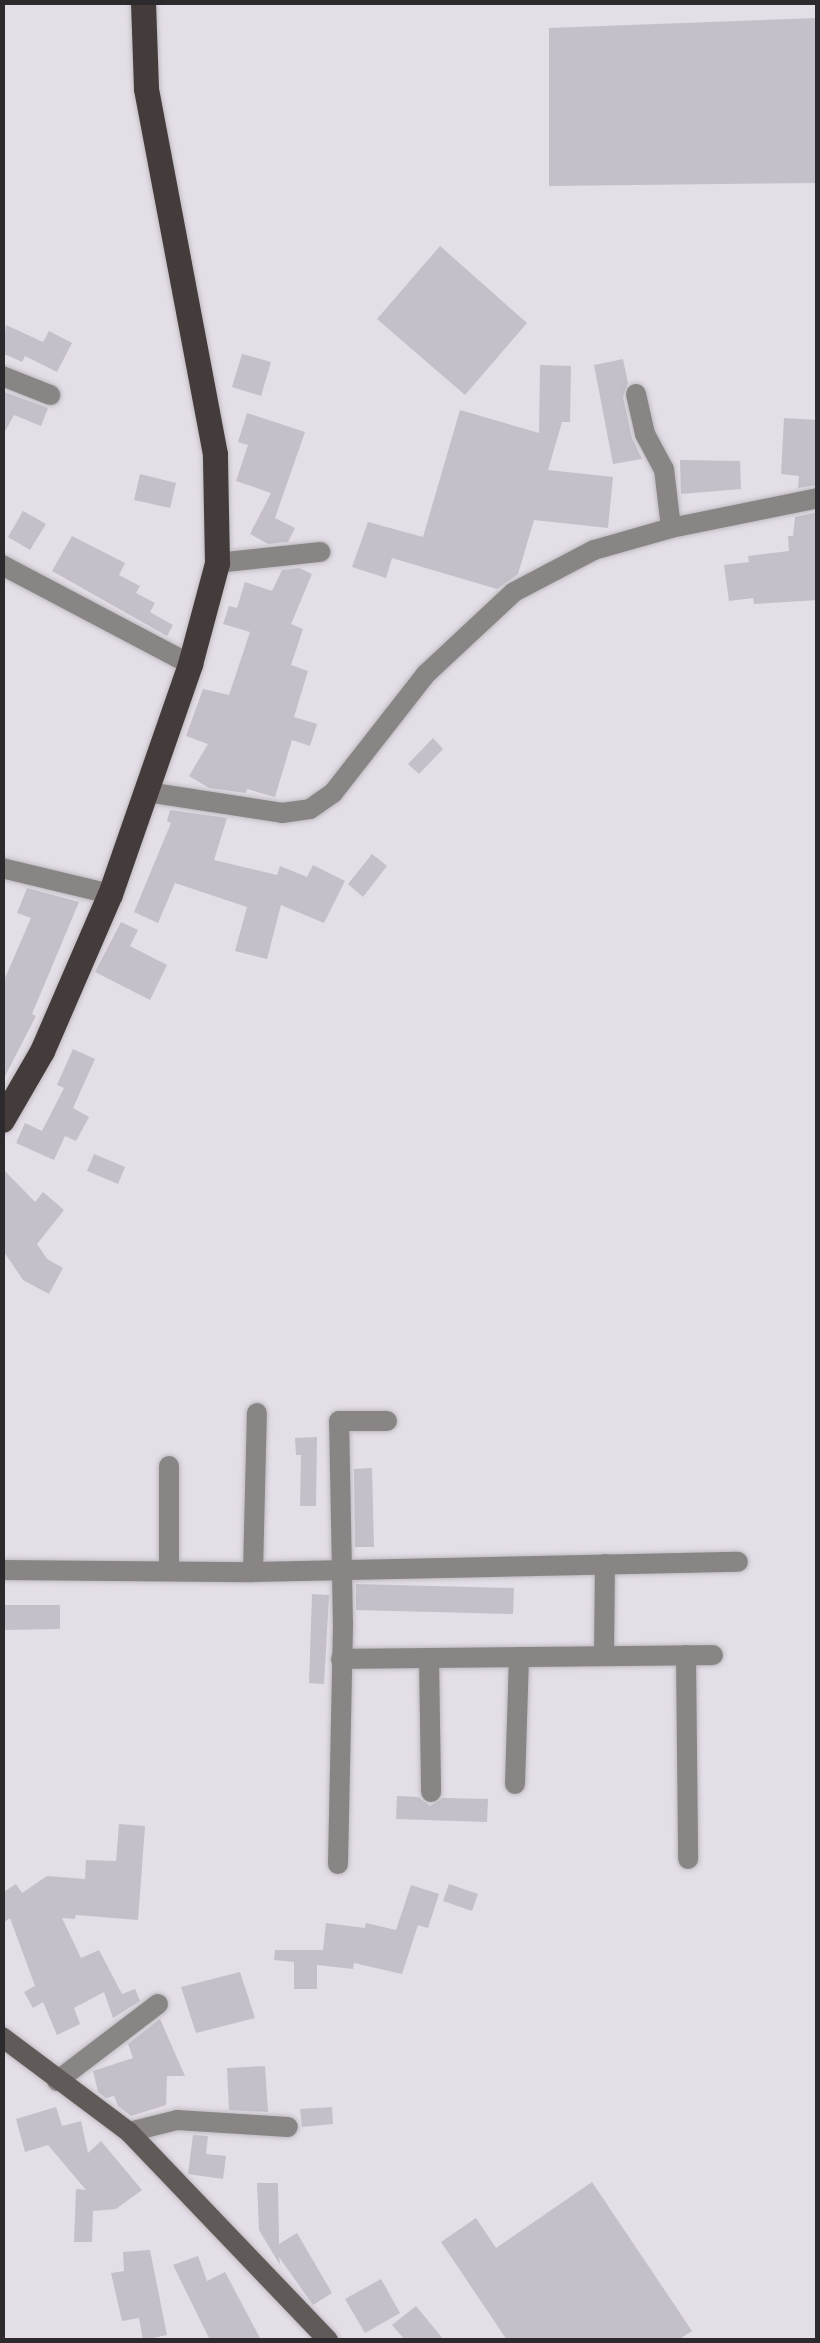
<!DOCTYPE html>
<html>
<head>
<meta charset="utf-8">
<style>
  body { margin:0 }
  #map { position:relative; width:820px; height:2343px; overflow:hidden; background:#e4dee6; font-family:Commissioner,sans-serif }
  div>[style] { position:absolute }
  .building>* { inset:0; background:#c4bfc8 }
  .roads { filter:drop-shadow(0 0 2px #bfbac1) drop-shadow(0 0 2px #bfbac1) }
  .street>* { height:20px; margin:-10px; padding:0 10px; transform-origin:10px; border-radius:10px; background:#898584 }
  .secondary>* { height:20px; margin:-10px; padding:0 10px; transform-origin:10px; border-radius:10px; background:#605a59 }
  .primary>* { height:25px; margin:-12.5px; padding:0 12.5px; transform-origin:12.5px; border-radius:12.5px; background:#443c3b }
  span { translate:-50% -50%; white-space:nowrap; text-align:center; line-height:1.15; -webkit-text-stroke:8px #fff; paint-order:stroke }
  .frame { position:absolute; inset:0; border:5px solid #2c2a2d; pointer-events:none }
</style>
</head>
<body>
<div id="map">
  <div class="building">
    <div style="clip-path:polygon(818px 18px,818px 183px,549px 186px,549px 28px)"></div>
    <div style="clip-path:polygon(440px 246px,527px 323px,465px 395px,377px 319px)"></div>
    <div style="clip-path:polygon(6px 325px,43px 342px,49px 331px,72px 343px,57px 372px,25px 356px,22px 362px,2px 353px)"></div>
    <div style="clip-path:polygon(242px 354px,271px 362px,261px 396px,232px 387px)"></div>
    <div style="clip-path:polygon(623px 359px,628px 383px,623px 397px,632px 438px,642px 459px,613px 464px,594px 365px)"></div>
    <div style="clip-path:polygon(540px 365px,571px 366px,570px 422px,562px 422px,548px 470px,613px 477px,608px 528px,534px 520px,518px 574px,497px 589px,392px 558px,386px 578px,352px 567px,368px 522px,423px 537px,460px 410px,539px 433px)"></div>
    <div style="clip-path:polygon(2px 391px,48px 408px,41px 426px,14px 415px,2px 437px)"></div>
    <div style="clip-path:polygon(247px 413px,305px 432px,275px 518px,295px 528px,288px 542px,268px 544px,250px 534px,271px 493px,236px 481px,248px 445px,238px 442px)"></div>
    <div style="clip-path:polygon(784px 418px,818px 420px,818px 485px,798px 488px,799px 476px,781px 474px)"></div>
    <div style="clip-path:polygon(680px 460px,740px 461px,741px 489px,681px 494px)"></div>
    <div style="clip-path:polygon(140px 474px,176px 483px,170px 508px,134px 500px)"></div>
    <div style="clip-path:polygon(23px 511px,46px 524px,30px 550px,8px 537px)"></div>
    <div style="clip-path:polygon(818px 512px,818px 600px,754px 604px,753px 598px,729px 601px,724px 565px,749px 562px,748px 556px,789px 551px,788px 536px,793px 536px,795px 517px)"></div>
    <div style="clip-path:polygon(72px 536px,125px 563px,119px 575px,140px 586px,136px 593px,155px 603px,150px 612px,173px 625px,167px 636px,52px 571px)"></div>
    <div style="clip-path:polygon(299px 568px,312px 574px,291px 624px,303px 629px,291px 665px,308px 671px,294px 717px,317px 724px,310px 746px,292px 740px,275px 797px,247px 789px,246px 793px,209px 788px,189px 776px,208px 744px,186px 736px,203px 689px,229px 695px,250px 632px,223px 624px,229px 606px,237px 608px,245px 582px,272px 591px,282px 570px)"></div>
    <div style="clip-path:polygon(433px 738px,443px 749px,419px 774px,408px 764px)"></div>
    <div style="clip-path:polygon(170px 810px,227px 818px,214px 860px,277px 875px,280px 866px,307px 877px,313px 865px,345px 881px,324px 923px,281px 905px,267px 959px,235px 951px,247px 907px,175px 883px,158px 923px,134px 912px,171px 823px,167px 821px)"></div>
    <div style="clip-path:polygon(372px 854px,387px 866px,363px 897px,348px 884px)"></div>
    <div style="clip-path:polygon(27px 888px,79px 902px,32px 1014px,36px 1016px,2px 1082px,2px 985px,31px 918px,17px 913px)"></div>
    <div style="clip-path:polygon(121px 922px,138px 930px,130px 946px,167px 965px,150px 1000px,95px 972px)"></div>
    <div style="clip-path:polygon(73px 1049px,95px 1059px,73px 1108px,89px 1117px,76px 1141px,65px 1136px,54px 1160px,16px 1143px,25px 1123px,42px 1131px,64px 1088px,57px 1085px)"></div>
    <div style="clip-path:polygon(94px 1154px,125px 1167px,118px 1184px,87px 1171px)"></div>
    <div style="clip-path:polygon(2px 1168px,35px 1202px,43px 1192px,64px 1210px,37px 1244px,47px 1259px,63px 1268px,49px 1294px,23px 1280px,2px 1249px)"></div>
    <div style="clip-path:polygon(317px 1437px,316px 1506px,300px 1506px,301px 1455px,296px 1455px,295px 1438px)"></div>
    <div style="clip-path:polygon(372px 1468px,374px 1547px,355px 1547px,354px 1469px)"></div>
    <div style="clip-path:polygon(356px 1584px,514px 1588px,513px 1614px,356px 1610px)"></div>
    <div style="clip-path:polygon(312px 1594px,329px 1595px,324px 1684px,309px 1683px)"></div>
    <div style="clip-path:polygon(3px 1605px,60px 1605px,60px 1629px,3px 1630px)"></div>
    <div style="clip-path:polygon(397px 1796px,418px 1797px,430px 1806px,443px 1798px,488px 1799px,487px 1822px,396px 1819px)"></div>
    <div style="clip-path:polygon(119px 1824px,145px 1826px,138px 1920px,76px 1915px,75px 1919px,62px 1918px,81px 1958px,99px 1950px,122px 1994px,135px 1989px,140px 2001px,113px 2018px,104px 1992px,74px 2008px,80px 2024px,57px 2035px,43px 2002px,33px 2008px,24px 1992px,35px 1986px,10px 1918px,2px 1924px,2px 1893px,16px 1884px,22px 1893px,47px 1876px,85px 1879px,86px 1860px,116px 1861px)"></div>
    <div style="clip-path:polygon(449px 1884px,478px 1894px,472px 1911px,443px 1901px)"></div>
    <div style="clip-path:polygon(411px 1885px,439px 1894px,428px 1928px,418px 1925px,402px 1974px,354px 1963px,353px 1969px,317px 1965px,317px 1989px,294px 1989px,294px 1962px,274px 1960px,275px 1950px,323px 1950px,326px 1923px,365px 1928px,366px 1923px,396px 1930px)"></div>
    <div style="clip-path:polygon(240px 1972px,255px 2018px,196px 2033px,181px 1987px)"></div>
    <div style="clip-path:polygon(160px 2019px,185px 2076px,167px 2076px,166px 2105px,131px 2116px,118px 2106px,114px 2096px,106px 2098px,98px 2092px,93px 2071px,133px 2058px,128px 2044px)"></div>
    <div style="clip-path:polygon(265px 2066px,268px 2112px,229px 2110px,227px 2068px)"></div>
    <div style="clip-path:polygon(56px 2107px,62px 2126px,81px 2121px,88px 2153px,101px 2141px,142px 2190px,116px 2209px,93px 2211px,92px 2242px,74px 2242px,76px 2189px,86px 2190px,48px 2145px,25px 2152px,16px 2119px)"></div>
    <div style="clip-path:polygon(332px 2107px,333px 2124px,302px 2127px,300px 2109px)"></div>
    <div style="clip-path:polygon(193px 2135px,208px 2136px,206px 2154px,226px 2156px,223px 2179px,188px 2174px)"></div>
    <div style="clip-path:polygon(592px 2182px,692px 2331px,678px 2340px,507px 2340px,441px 2242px,476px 2218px,496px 2248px)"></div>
    <div style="clip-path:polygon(257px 2183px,278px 2183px,279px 2244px,297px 2233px,332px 2293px,313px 2305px,279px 2257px,280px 2265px,259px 2230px)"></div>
    <div style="clip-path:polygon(150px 2250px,167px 2335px,143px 2340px,139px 2318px,122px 2321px,111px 2273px,124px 2271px,123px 2252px)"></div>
    <div style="clip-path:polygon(198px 2256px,207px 2281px,225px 2272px,261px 2340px,210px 2340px,173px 2265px)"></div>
    <div style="clip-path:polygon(381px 2279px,400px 2313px,365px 2333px,345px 2299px)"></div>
    <div style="clip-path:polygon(416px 2306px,444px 2340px,405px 2340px,392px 2325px)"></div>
  </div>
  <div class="roads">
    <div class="street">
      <div style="left:2px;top:376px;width:52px;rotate:21.6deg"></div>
      <div style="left:636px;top:394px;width:41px;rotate:77.3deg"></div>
      <div style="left:645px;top:434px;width:40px;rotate:62deg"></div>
      <div style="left:664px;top:469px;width:59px;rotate:83.2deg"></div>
      <div style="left:217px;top:563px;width:104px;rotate:-6.1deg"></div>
      <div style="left:2px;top:565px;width:212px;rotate:27.8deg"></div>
      <div style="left:147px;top:792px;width:137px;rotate:8.8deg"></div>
      <div style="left:282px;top:813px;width:28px;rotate:-8deg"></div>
      <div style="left:310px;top:809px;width:28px;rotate:-35deg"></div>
      <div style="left:333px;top:793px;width:151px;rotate:-52deg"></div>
      <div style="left:426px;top:674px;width:120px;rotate:-43deg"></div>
      <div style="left:514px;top:592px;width:90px;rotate:-27.7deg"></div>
      <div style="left:594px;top:550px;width:80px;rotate:-15.9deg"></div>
      <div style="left:671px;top:528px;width:150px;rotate:-11.5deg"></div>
      <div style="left:2px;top:868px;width:111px;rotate:13.5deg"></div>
      <div style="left:2px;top:1570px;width:251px;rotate:0.5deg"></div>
      <div style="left:253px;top:1572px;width:485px;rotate:-1.2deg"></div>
      <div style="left:169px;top:1571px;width:105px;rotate:-90deg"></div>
      <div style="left:253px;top:1572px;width:159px;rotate:-88.6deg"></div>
      <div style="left:686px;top:1655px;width:204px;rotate:89.4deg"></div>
      <div style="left:604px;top:1656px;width:92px;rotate:-89.4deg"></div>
      <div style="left:429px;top:1658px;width:134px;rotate:89.1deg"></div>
      <div style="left:341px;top:1659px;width:372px;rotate:-0.6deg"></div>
      <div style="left:515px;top:1784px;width:127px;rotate:-88.2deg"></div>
      <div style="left:338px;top:1864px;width:239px;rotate:-88.8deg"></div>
      <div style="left:343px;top:1625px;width:204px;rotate:-91.1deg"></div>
      <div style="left:339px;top:1421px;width:48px"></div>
      <div style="left:57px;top:2081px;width:127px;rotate:-37.3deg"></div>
      <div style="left:129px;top:2132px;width:49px;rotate:-14deg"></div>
      <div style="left:177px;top:2120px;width:111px;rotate:3.6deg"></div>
    </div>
    <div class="secondary">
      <div style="left:2px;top:2037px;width:159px;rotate:36.8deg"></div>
      <div style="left:129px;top:2132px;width:288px;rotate:46.3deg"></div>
    </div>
    <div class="primary">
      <div style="left:2px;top:1120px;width:80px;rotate:-59.9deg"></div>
      <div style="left:42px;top:1051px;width:171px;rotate:-66.6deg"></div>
      <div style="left:110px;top:894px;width:244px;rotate:-70.8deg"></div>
      <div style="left:190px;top:664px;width:105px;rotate:-75deg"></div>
      <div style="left:217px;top:563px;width:109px;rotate:-91.1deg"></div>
      <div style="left:215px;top:454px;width:372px;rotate:-100.7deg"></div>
      <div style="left:146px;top:88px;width:86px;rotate:-92deg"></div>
    </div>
  </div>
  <div class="frame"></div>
</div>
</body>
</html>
